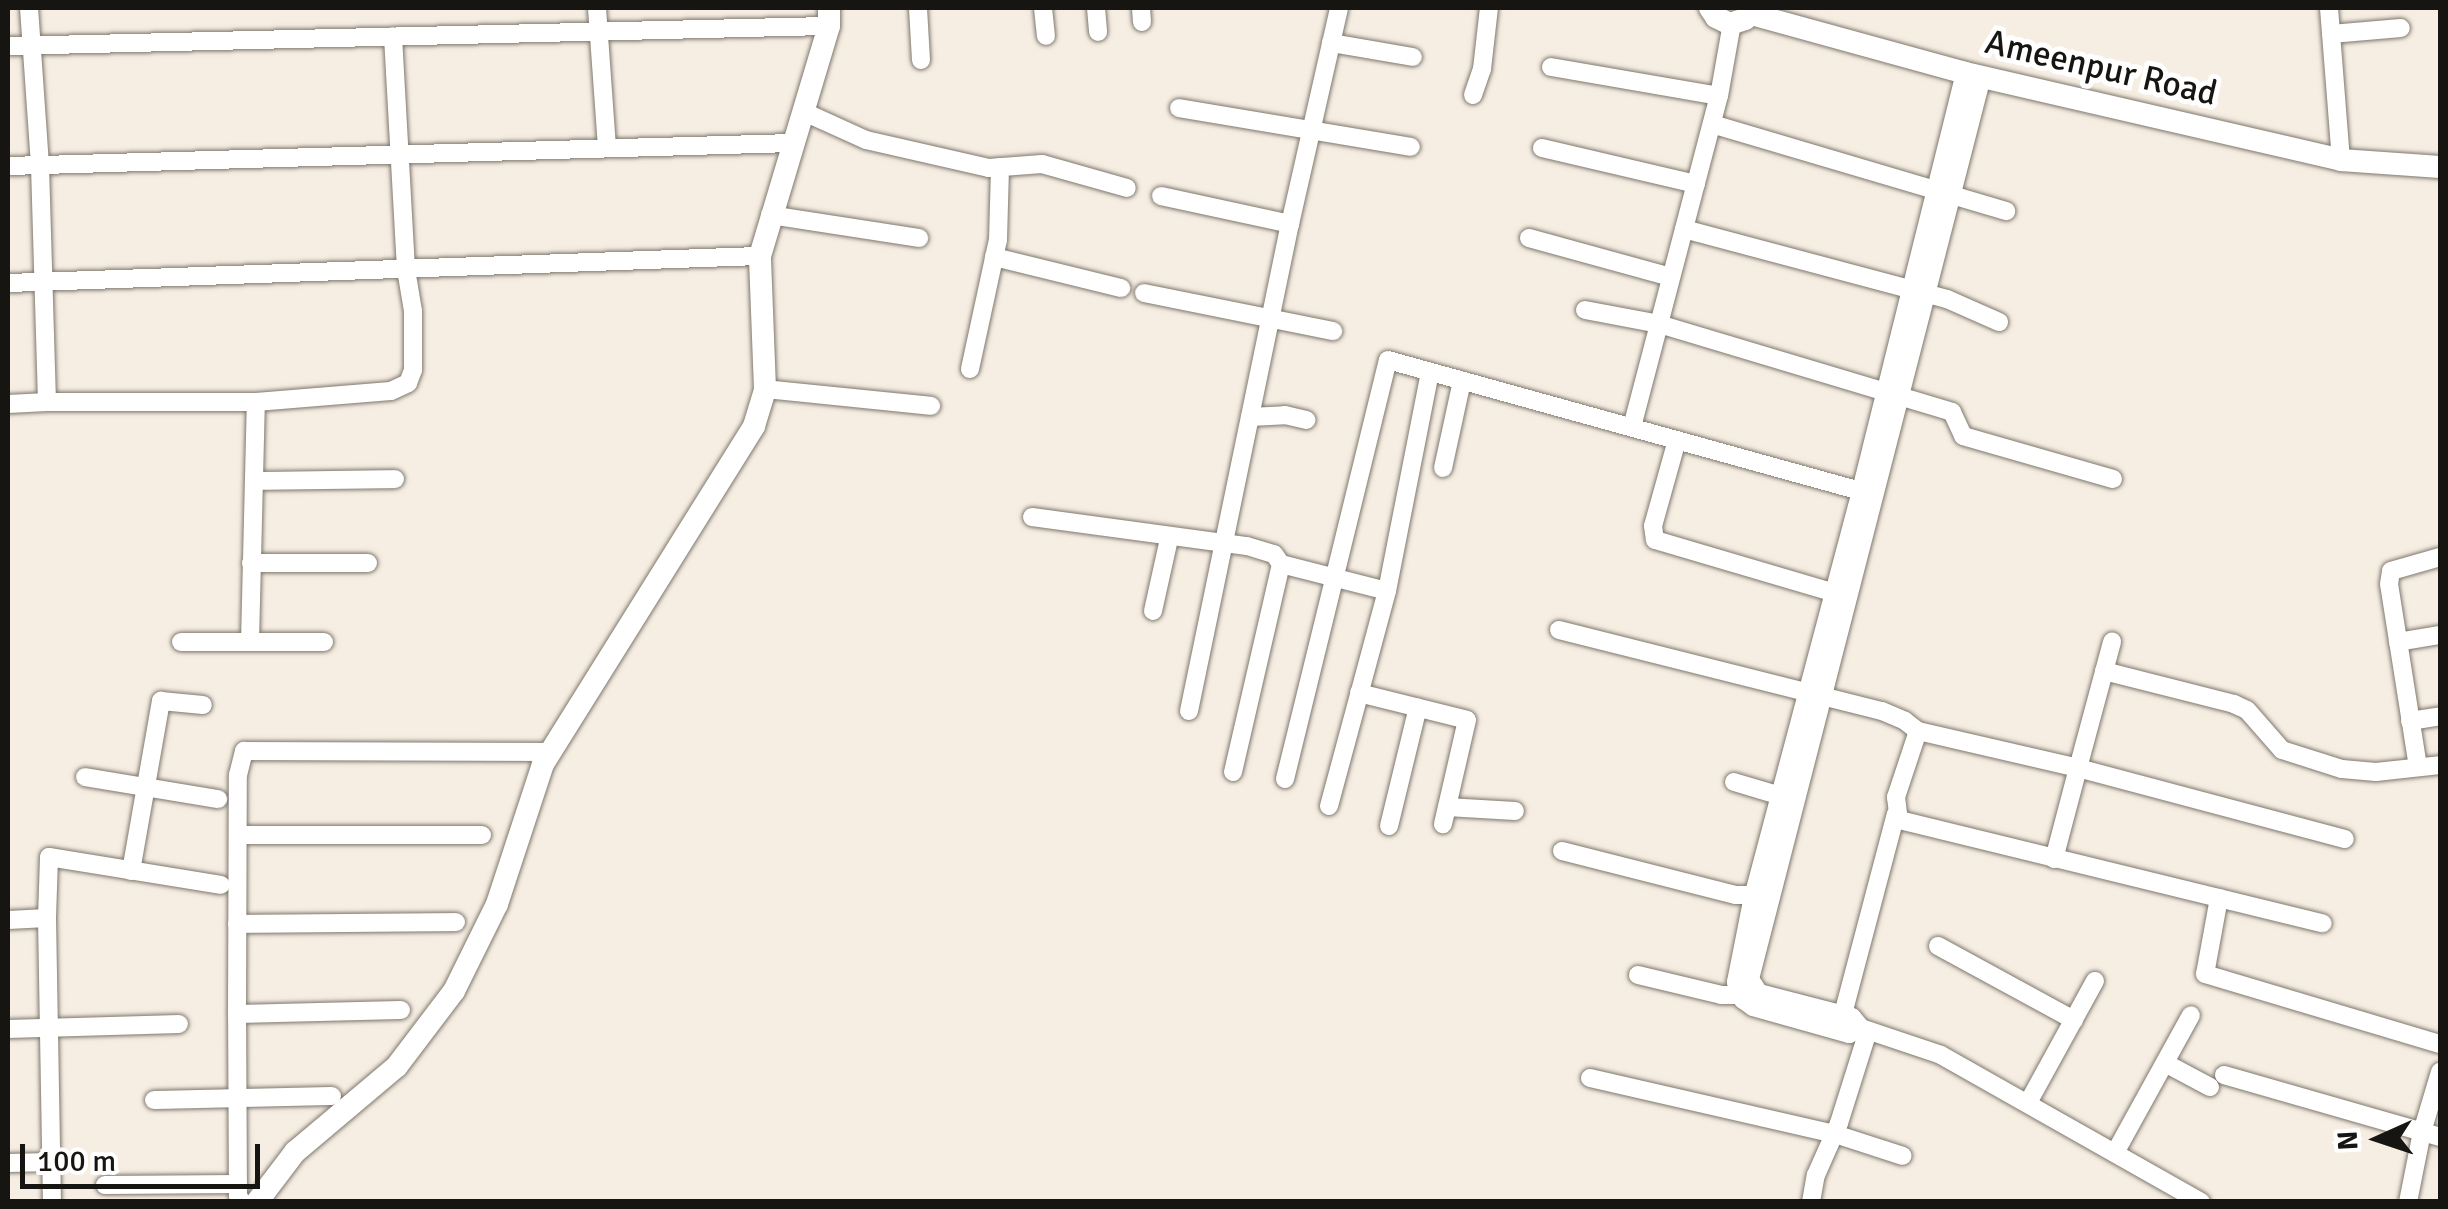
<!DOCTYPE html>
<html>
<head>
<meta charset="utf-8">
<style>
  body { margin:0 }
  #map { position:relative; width:2448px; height:1209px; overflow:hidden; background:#f7eee3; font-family:Signika,sans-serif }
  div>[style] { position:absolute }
  .roads { filter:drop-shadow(0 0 2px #7e776c) drop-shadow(0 0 2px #7e776c) }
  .minor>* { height:18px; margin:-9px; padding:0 9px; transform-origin:9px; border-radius:9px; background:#fff }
  .tertiary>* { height:22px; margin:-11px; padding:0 11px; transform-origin:11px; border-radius:11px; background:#fff }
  span { translate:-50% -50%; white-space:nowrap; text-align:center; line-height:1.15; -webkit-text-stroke:10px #fff; paint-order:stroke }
  .street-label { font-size:35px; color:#171511 }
  .frame { position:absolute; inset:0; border:10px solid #171511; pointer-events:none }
  .north { position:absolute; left:2328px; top:1089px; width:100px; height:100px; -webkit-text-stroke:8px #fff; paint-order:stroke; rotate:267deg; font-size:28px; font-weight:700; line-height:40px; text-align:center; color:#171511 }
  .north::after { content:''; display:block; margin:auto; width:35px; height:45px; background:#171511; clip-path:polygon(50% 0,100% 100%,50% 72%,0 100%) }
  .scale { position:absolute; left:20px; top:1144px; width:240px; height:45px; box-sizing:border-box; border:5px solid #171511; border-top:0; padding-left:12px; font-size:30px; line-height:35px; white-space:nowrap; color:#171511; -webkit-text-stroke:8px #fff; paint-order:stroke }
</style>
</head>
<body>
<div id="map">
  <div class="roads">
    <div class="minor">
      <div style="left:597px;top:8px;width:140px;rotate:85.9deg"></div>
      <div style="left:918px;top:8px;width:52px;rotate:86.7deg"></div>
      <div style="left:1043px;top:8px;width:28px;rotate:84deg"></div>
      <div style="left:1096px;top:8px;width:24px;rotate:85deg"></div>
      <div style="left:1141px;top:8px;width:14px;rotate:86deg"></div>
      <div style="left:2329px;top:8px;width:152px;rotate:85.5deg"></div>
      <div style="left:2331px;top:34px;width:70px;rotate:-4.9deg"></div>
      <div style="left:1331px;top:43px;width:83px;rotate:9.7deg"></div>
      <div style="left:8px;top:46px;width:821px;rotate:-1.4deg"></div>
      <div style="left:1551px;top:67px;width:170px;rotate:9.8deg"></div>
      <div style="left:1965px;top:73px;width:431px;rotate:104deg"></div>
      <div style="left:1861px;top:491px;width:419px;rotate:104.9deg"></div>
      <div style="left:1753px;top:896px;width:88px;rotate:101.2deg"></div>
      <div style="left:1736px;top:982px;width:19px;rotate:69deg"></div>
      <div style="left:1743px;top:1000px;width:12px;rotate:35deg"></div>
      <div style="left:1753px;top:1007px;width:100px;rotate:15.7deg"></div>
      <div style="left:1849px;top:1034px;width:13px;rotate:-27deg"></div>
      <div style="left:1861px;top:1028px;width:84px;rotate:18.6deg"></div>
      <div style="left:1941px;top:1055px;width:299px;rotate:29.5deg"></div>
      <div style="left:1473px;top:95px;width:28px;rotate:-71deg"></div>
      <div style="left:1482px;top:69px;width:61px;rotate:-83.5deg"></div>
      <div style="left:1179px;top:108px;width:235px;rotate:9.5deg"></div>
      <div style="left:802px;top:111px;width:70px;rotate:24.4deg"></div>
      <div style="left:866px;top:140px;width:126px;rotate:12.8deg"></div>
      <div style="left:989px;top:168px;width:53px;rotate:-4.3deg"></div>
      <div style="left:1042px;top:164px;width:88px;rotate:15.8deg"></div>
      <div style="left:1712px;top:124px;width:307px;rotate:16.5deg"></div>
      <div style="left:1542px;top:148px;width:158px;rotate:13.2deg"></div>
      <div style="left:8px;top:166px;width:784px;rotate:-1.68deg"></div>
      <div style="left:1161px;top:196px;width:132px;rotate:12.2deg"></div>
      <div style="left:770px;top:215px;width:151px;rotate:8.8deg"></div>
      <div style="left:1684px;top:229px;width:272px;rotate:14.9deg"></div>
      <div style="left:1947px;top:299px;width:57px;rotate:23.9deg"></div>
      <div style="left:1529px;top:238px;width:147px;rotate:15.4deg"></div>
      <div style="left:994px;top:257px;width:131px;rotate:13.7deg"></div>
      <div style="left:8px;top:283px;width:752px;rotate:-2.06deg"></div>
      <div style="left:1144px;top:293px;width:193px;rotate:11.4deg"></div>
      <div style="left:1585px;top:310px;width:75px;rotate:10.7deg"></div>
      <div style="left:1659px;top:324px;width:306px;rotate:16.7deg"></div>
      <div style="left:1952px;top:412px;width:26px;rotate:65deg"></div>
      <div style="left:1963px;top:436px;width:156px;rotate:16deg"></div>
      <div style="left:970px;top:369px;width:132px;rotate:-77.8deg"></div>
      <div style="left:998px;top:240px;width:73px;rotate:-88.4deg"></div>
      <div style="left:765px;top:389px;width:167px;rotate:5.8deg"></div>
      <div style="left:47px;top:402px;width:209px"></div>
      <div style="left:8px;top:404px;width:39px;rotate:-3deg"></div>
      <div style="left:47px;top:402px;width:237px;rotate:-91.7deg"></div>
      <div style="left:40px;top:165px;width:157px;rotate:-94deg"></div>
      <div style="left:1250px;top:417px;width:35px;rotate:-3deg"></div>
      <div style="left:1285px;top:415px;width:22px;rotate:13deg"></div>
      <div style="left:1632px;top:427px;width:342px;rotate:-75.3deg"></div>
      <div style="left:1719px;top:96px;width:74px;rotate:-79.9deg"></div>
      <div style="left:1677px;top:440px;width:89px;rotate:105.6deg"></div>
      <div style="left:1653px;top:526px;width:14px;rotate:82deg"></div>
      <div style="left:1655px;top:540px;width:195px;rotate:16.4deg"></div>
      <div style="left:1443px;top:468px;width:89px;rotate:-77.7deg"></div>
      <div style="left:254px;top:481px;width:141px;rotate:-0.8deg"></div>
      <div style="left:1032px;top:517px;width:217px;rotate:7.7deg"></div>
      <div style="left:1247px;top:546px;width:28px;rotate:17deg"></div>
      <div style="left:1274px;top:554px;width:12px;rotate:55deg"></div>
      <div style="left:1281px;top:564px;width:109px;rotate:14.3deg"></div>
      <div style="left:251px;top:563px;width:117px"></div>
      <div style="left:1153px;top:611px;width:74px;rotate:-77.5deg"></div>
      <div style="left:1559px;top:630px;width:333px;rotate:14.1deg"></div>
      <div style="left:1882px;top:711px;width:25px;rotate:23deg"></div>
      <div style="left:1905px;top:721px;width:16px;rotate:38deg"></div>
      <div style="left:1918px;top:731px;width:70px;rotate:108.4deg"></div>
      <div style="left:1896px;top:797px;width:23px;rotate:83deg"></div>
      <div style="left:1899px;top:820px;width:436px;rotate:13.7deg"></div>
      <div style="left:181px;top:642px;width:143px"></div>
      <div style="left:250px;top:642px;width:240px;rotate:-88.6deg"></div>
      <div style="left:256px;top:402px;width:135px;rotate:-4.7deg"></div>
      <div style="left:391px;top:391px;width:19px;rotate:-25deg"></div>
      <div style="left:408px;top:383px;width:14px;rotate:-69deg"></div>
      <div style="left:413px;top:370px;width:59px;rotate:-90deg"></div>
      <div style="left:413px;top:311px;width:43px;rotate:-99.5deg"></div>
      <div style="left:406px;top:269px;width:233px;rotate:-93.2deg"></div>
      <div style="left:2398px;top:642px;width:43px;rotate:-9.5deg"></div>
      <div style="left:2104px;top:671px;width:134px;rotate:14.2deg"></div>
      <div style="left:2234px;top:704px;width:14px;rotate:25deg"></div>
      <div style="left:2247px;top:710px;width:53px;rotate:48.8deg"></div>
      <div style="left:2282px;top:750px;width:63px;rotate:17.6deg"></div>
      <div style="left:2342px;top:769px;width:34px;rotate:5deg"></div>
      <div style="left:2376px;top:772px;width:64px;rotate:-6.2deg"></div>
      <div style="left:1359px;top:693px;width:111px;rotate:14deg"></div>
      <div style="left:1467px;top:720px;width:107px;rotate:103deg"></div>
      <div style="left:1189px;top:711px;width:497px;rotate:-78.3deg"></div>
      <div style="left:1290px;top:224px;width:221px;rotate:-77.2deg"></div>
      <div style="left:2410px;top:721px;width:30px;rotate:-9deg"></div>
      <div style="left:1918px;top:731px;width:164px;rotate:13deg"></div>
      <div style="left:2078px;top:768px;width:131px;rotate:-74.9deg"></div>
      <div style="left:2418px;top:767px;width:185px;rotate:-99deg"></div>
      <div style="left:2389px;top:584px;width:13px;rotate:-81deg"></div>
      <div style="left:2391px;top:571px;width:51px;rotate:-15.9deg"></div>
      <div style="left:1233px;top:772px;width:213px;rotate:-77deg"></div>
      <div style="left:85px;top:777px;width:135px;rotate:9.4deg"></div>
      <div style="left:1285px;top:779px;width:431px;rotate:-76.2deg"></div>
      <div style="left:1388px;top:360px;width:498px;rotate:15.5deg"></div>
      <div style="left:1734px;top:782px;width:59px;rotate:16.6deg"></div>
      <div style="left:1329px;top:806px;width:223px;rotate:-74.9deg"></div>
      <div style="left:1387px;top:591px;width:223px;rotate:-78.9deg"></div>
      <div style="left:1447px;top:807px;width:68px;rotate:3.4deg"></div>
      <div style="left:1389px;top:826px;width:122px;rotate:-76.3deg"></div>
      <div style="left:238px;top:835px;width:244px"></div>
      <div style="left:1562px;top:851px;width:179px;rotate:14.2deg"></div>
      <div style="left:1736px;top:895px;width:24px"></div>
      <div style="left:2054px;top:859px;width:94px;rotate:-75.2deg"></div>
      <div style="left:2078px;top:768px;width:276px;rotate:14.9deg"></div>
      <div style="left:131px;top:871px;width:173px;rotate:-80deg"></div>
      <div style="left:161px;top:701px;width:42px;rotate:5.4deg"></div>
      <div style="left:2219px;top:898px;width:77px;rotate:100.4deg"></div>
      <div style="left:2205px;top:974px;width:245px;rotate:16.6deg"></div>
      <div style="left:47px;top:918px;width:61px;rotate:-88.1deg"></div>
      <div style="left:49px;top:857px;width:174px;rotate:9.2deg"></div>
      <div style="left:8px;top:920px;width:39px;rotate:-3deg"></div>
      <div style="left:47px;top:918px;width:284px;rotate:89deg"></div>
      <div style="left:237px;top:924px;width:219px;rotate:-0.5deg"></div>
      <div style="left:1938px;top:946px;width:155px;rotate:28.6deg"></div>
      <div style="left:1638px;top:975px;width:85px;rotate:13.5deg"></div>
      <div style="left:1721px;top:995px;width:19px"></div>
      <div style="left:1740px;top:995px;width:10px;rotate:-29deg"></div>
      <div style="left:237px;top:1014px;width:239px;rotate:-89.8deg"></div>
      <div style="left:238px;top:775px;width:25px;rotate:-76deg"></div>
      <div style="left:244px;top:751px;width:306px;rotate:0.2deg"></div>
      <div style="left:1843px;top:1014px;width:207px;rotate:-75.2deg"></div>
      <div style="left:1861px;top:1028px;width:14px;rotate:-129deg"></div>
      <div style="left:1852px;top:1017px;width:96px;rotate:-165.5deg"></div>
      <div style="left:1759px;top:993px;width:17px;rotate:-123deg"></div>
      <div style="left:1750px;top:979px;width:931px;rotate:-75.58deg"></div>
      <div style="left:8px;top:1029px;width:171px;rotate:-1.7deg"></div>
      <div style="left:2165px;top:1063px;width:51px;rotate:28.1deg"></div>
      <div style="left:2224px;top:1075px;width:225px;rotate:16deg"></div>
      <div style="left:1590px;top:1078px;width:251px;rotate:12.9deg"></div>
      <div style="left:1835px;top:1134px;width:71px;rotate:17.9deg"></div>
      <div style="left:154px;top:1100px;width:178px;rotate:-1.3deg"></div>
      <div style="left:2029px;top:1101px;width:137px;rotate:-61.2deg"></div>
      <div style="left:2116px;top:1151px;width:155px;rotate:-61.1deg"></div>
      <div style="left:8px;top:1163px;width:43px;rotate:-1.3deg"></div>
      <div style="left:105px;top:1185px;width:133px;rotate:-0.4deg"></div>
      <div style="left:242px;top:1202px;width:7px;rotate:-124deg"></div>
      <div style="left:238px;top:1196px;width:182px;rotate:-90.3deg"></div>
      <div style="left:237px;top:1014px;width:164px;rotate:-1.4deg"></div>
      <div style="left:1811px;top:1202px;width:27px;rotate:-80deg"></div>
      <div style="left:1816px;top:1175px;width:57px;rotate:-66.1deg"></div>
      <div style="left:1839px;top:1123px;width:96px;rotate:-72.5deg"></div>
      <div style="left:2408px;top:1202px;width:71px;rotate:-78.7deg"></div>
      <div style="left:2422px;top:1132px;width:63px;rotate:-73.3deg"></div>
    </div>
    <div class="tertiary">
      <div style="left:1710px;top:8px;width:11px;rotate:56deg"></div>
      <div style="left:1716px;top:17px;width:16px;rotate:27deg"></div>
      <div style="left:1730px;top:24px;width:16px;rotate:-18deg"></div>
      <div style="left:1745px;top:19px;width:14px;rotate:-51deg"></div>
      <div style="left:1751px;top:14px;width:222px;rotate:15.4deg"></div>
      <div style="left:1965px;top:73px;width:386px;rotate:13deg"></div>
      <div style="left:2341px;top:160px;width:99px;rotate:4deg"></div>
      <div style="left:257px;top:1202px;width:63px;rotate:-52.8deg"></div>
      <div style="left:295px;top:1152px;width:133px;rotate:-40.1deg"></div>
      <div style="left:397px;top:1066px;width:94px;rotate:-52.8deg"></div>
      <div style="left:454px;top:991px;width:97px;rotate:-63.7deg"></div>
      <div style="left:497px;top:904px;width:147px;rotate:-71.8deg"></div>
      <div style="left:543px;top:764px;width:398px;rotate:-58deg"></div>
      <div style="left:754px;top:426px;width:39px;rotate:-73deg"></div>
      <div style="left:765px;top:389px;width:133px;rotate:-92.2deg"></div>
      <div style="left:760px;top:256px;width:240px;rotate:-73.3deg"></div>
      <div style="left:829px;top:26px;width:18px;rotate:-90deg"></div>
    </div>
  </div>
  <div class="street-label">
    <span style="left:2101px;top:68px;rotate:13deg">Ameenpur Road</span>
  </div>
  <div class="frame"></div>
  <div class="north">N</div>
  <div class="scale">100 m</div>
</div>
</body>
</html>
